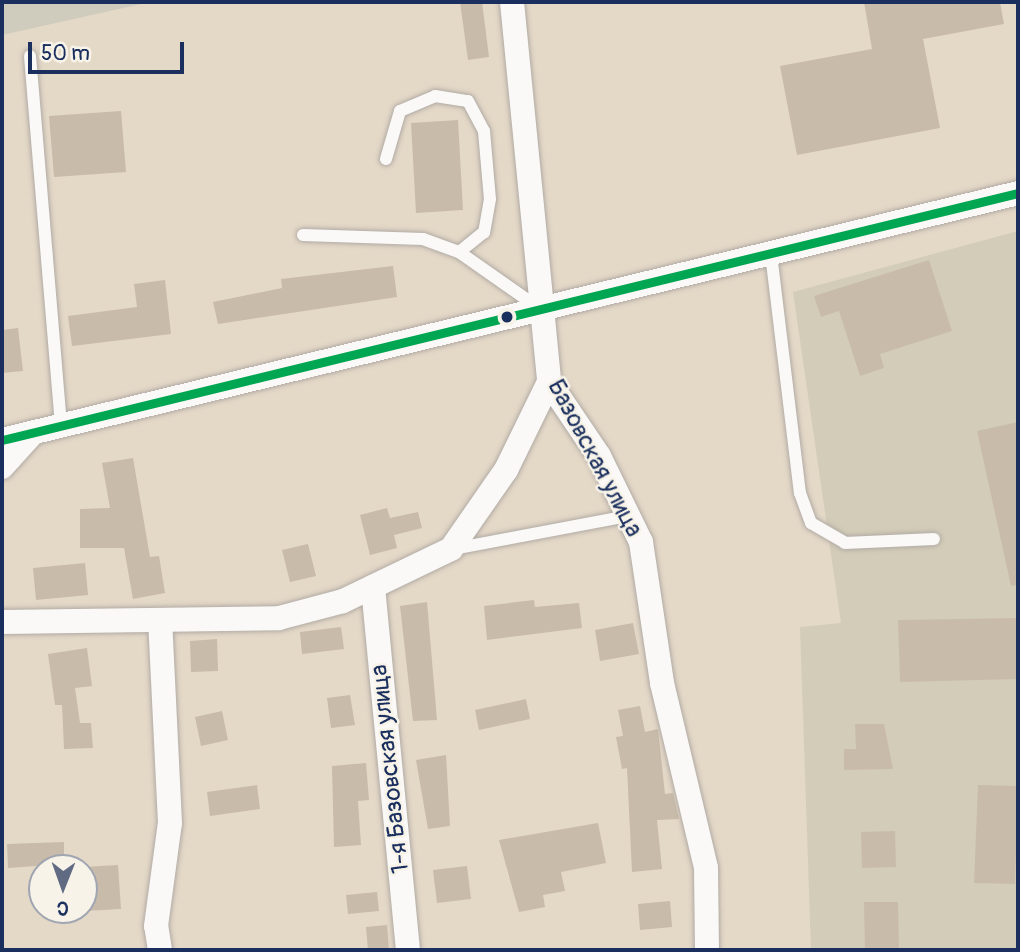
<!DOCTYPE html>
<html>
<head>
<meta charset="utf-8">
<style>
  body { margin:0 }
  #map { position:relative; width:1020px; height:952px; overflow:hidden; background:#e4d8c7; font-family:Pangolin,sans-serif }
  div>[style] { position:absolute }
  .built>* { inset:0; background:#d3ccb8 }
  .industrial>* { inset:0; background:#cfcbbd }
  .building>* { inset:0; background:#c9bba9 }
  .roads { filter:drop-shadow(0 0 2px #b1aba5) drop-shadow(0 0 2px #b1aba5) }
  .service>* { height:12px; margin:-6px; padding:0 6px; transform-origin:6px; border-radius:6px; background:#fbf9f7 }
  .minor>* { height:24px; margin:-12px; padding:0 12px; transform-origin:12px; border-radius:12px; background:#fbf9f7 }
  .bus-1>* { height:9px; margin:-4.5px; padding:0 4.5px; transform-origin:4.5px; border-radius:4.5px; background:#00a651 }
  .dots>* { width:19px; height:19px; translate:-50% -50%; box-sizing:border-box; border:4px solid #f7f3e8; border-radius:50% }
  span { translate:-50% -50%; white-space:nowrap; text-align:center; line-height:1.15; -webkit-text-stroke:5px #f7f3e8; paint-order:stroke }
  .street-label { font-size:24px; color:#1b2f5e }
  .frame { position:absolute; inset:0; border:4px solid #1b2f5e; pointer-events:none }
  .north { position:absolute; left:28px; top:854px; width:70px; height:70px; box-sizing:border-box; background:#f7f3e8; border:2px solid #9fa5b1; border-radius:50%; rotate:181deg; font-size:19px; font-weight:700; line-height:28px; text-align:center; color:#1b2f5e }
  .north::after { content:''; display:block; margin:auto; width:24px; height:32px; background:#616a83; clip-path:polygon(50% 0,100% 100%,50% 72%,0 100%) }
  .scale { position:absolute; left:28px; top:42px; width:156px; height:32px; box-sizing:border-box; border:4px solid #1b2f5e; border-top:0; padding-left:9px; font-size:21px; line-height:24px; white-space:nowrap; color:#1b2f5e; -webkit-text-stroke:5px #f7f3e8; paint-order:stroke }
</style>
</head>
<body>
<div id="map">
  <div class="built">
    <div style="clip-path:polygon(1018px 231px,1018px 950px,811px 950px,800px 627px,841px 623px,793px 292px)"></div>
  </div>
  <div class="industrial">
    <div style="clip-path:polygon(2px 2px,150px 2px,2px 35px)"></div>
  </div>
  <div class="building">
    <div style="clip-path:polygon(460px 2px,482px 2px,489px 57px,468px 60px)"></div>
    <div style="clip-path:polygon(864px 2px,1000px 2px,1004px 24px,923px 39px,940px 128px,797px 155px,780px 66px,872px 49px)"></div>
    <div style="clip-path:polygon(121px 111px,126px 172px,54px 177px,49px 116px)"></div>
    <div style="clip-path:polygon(458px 120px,463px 210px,416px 213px,411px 123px)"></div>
    <div style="clip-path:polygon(929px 260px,952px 331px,880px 354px,884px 368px,860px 376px,839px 311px,821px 317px,814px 296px)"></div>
    <div style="clip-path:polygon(393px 266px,397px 297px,218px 324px,213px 302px,282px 288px,281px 279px)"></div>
    <div style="clip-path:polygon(165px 280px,171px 334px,72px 346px,68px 316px,137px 307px,134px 284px)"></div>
    <div style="clip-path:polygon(18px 328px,23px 371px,2px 373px,2px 330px)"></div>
    <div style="clip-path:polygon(1018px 422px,1018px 585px,1011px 586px,977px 431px)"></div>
    <div style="clip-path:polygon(133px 458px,150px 557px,159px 556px,165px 593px,133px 599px,124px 548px,80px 548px,80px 509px,110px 508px,102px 463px)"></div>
    <div style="clip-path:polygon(387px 508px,390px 518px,418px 512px,422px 528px,394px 535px,397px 548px,370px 555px,360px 515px)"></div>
    <div style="clip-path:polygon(308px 544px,316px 576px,290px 582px,282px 550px)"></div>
    <div style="clip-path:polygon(85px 563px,88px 595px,36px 600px,33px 568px)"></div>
    <div style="clip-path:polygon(534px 600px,535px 607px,579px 603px,582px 628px,487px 640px,484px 606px)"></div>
    <div style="clip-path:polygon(427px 602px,437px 720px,413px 721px,400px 606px)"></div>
    <div style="clip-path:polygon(1018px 618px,1018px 679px,900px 682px,898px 620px)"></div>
    <div style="clip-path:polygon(633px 623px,639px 654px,600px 661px,595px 630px)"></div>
    <div style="clip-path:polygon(341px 627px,344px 649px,302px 654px,300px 632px)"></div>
    <div style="clip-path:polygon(217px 639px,218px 671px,191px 672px,190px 641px)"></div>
    <div style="clip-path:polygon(87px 648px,92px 686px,75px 688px,80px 723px,91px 723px,93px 748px,64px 749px,62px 705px,55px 705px,48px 654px)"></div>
    <div style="clip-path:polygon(350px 695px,355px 725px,331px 728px,327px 698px)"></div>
    <div style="clip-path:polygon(526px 699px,530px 719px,479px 730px,475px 710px)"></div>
    <div style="clip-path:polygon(640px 706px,645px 732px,658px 729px,665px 794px,673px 793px,679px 819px,657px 820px,662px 869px,632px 872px,627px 768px,622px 769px,616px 737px,623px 736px,618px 710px)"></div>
    <div style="clip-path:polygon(222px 711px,228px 740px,201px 746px,195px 717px)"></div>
    <div style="clip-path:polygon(855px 724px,884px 724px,893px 769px,844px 770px,844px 749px,856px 749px)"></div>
    <div style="clip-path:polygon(446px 755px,450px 826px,428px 829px,416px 760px)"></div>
    <div style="clip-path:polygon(366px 763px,369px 800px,358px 801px,361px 845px,334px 847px,332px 766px)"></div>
    <div style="clip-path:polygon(257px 785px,260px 809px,210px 816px,207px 792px)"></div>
    <div style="clip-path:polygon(978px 785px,1018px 786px,1015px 884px,974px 883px)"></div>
    <div style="clip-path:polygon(598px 823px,606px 863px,561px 872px,565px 891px,543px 895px,545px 907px,519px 912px,499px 840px)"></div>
    <div style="clip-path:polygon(895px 831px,896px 867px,862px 868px,861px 832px)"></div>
    <div style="clip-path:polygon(64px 842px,64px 864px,8px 868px,7px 844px)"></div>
    <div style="clip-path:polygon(118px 865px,121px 909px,84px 911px,84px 867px)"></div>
    <div style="clip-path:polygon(467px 866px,471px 899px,437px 903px,433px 870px)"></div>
    <div style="clip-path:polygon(377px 892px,379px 911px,348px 914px,346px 895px)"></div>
    <div style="clip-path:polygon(670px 901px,672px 927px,640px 930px,638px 904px)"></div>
    <div style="clip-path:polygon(864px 902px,898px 902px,899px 950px,865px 950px)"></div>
    <div style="clip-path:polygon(387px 925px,389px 950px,368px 950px,366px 927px)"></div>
  </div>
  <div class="roads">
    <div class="service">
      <div style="left:30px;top:56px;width:372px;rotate:85.2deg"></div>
      <div style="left:386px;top:159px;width:50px;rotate:-73.7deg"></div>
      <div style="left:400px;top:111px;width:38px;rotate:-23deg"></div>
      <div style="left:435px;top:96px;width:33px;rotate:9deg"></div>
      <div style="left:468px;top:101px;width:34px;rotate:62deg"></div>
      <div style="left:484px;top:131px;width:68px;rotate:85deg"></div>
      <div style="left:490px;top:199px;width:34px;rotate:100deg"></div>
      <div style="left:484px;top:232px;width:32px;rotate:141deg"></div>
      <div style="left:303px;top:235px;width:120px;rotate:1.9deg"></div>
      <div style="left:423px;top:239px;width:38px;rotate:20deg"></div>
      <div style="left:459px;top:252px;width:98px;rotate:35deg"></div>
      <div style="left:771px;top:254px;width:241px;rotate:83.1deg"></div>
      <div style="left:800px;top:493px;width:32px;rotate:70deg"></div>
      <div style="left:811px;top:523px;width:39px;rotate:30deg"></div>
      <div style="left:845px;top:543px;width:89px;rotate:-2.6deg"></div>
      <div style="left:453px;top:549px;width:178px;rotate:-10.7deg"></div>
    </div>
    <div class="minor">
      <div style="left:512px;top:2px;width:382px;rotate:84.4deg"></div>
      <div style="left:549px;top:382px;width:89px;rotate:56deg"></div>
      <div style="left:599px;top:456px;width:96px;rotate:64deg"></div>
      <div style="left:641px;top:542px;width:143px;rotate:81.5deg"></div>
      <div style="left:662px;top:683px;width:190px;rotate:76.6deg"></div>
      <div style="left:706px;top:868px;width:82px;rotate:89.3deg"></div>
      <div style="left:2px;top:440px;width:1046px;rotate:-13.66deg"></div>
      <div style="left:2px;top:467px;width:43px;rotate:-47.8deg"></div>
      <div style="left:373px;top:587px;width:365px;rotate:84.5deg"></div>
      <div style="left:2px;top:622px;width:277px;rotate:-0.8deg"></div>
      <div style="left:279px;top:618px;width:66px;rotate:-14.9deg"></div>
      <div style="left:343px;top:601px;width:120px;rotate:-25.7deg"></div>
      <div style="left:451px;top:549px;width:96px;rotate:-55.2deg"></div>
      <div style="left:506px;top:470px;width:98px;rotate:-64deg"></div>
      <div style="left:160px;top:950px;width:24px;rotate:-99deg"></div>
      <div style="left:156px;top:926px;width:104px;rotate:-82.3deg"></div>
      <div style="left:170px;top:823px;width:203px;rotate:-92.8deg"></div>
    </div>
  </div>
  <div class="bus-1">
    <div style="left:2px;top:440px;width:1046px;rotate:-13.66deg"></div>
  </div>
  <div class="dots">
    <div style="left:507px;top:317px;background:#1b2f5e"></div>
  </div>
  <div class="street-label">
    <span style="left:595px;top:458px;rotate:62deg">Базовская улица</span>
    <span style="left:390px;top:769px;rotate:-96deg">1-я Базовская улица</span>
  </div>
  <div class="frame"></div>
  <div class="north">С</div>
  <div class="scale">50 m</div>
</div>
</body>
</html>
